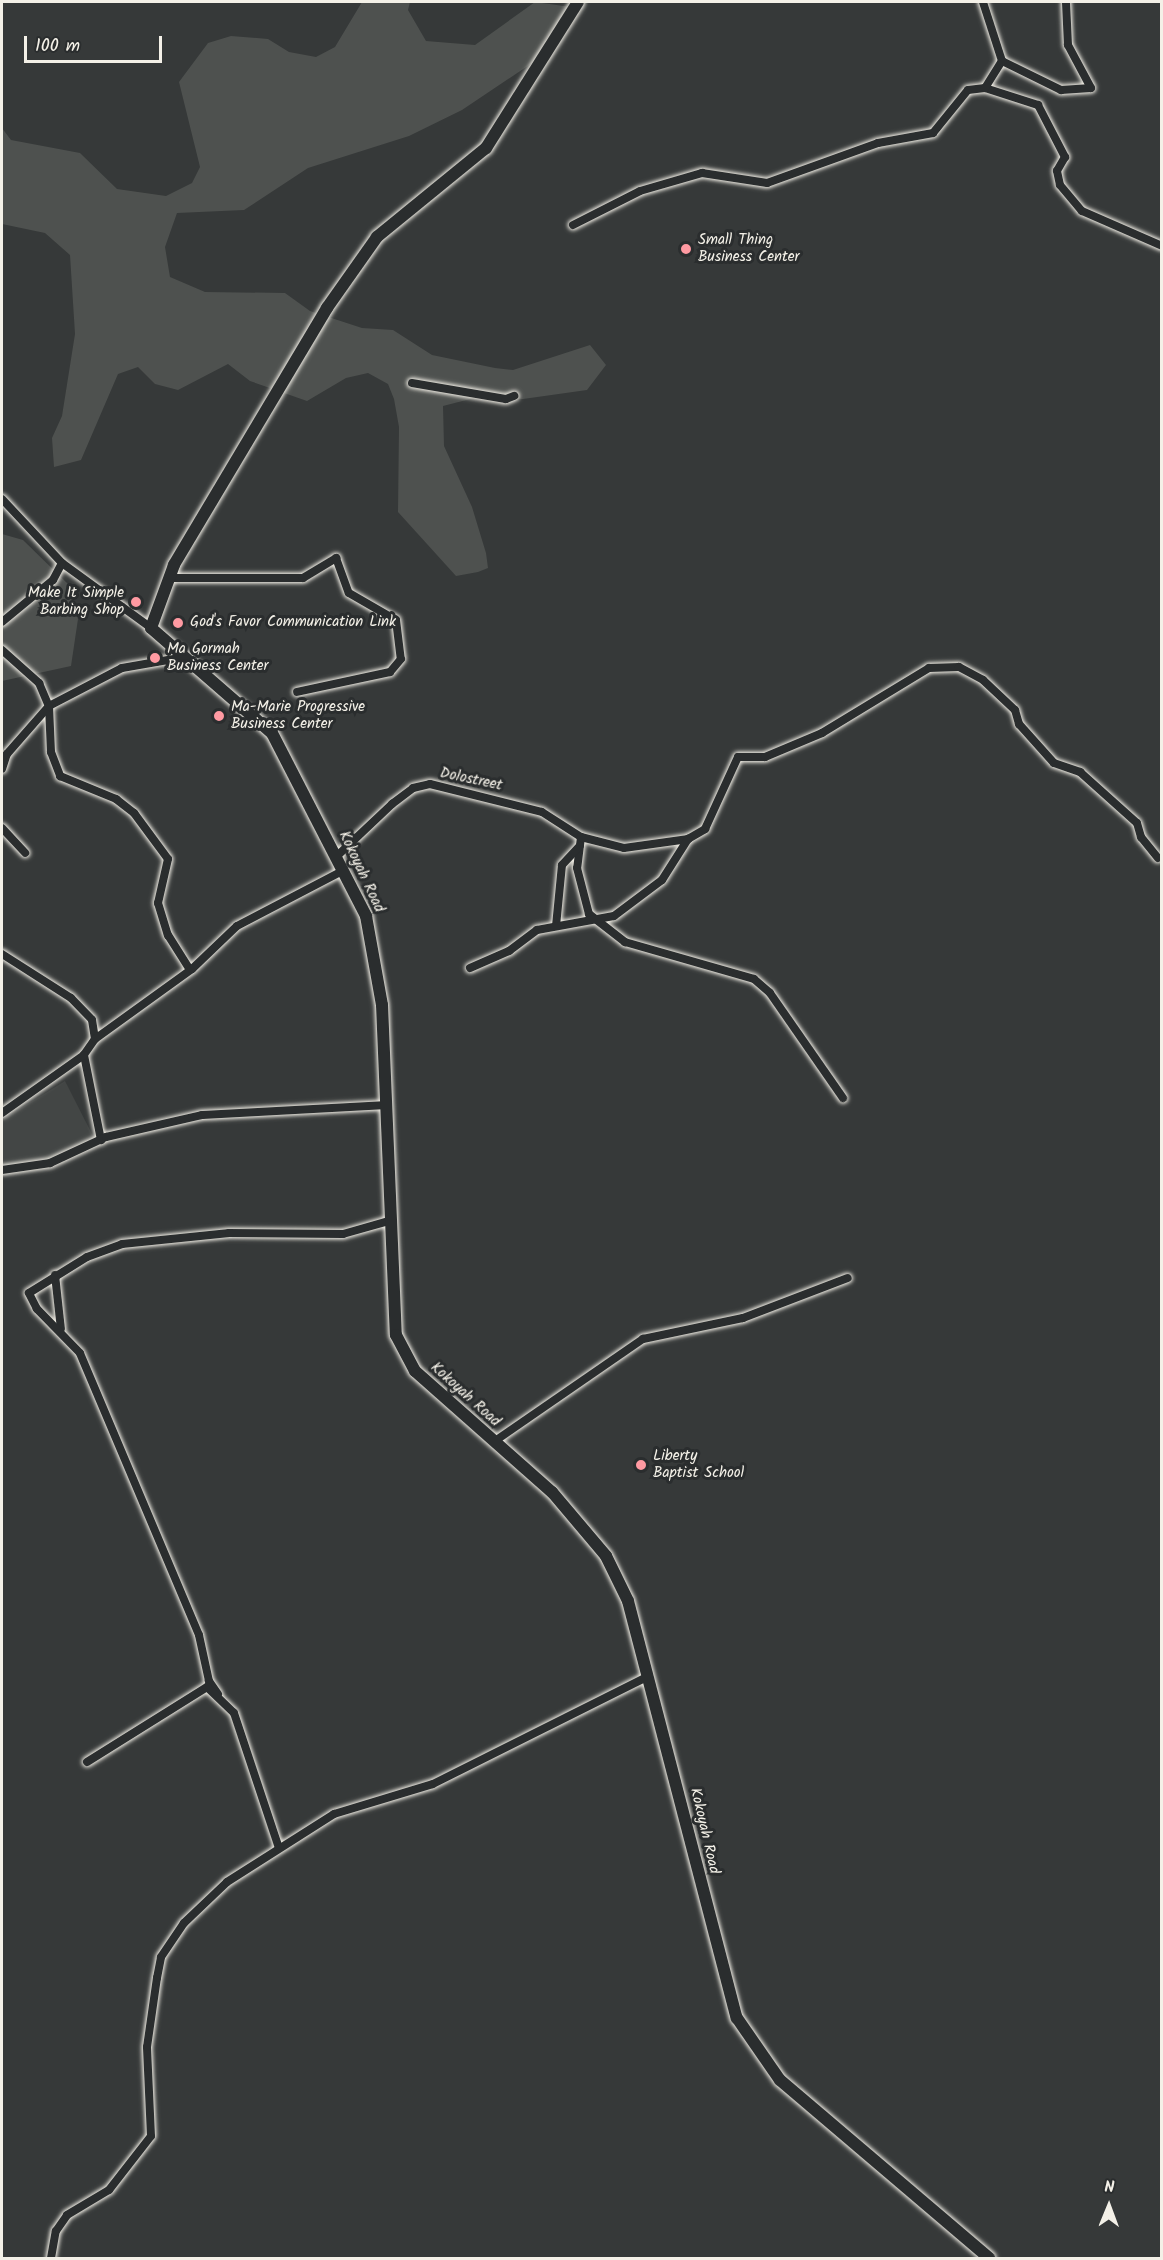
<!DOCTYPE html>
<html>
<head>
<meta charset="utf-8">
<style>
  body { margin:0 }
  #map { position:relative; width:1163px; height:2260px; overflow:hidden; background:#363939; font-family:Kalam,sans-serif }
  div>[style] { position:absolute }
  .built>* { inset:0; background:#434645 }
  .green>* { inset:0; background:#4e514f }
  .roads { filter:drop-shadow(0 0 2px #f4f1e8) drop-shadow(0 0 2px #f4f1e8) }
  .minor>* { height:8px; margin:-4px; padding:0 4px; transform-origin:4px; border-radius:4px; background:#2a2d2e }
  .primary>* { height:12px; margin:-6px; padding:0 6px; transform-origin:6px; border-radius:6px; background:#2a2d2e }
  .dots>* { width:16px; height:16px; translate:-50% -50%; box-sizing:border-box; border:3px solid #2a2d2e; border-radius:50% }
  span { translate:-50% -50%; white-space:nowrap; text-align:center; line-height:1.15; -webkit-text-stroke:6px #2a2d2e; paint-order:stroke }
  .poi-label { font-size:15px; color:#f4f1e8 }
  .left { translate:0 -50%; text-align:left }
  .right { translate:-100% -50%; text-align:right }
  .street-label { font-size:15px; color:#f4f1e8 }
  .frame { position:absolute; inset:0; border:3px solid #f4f1e8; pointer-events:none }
  .north { position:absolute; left:1079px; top:2176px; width:60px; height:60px; -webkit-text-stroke:4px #2a2d2e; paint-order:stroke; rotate:1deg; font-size:16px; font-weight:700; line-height:24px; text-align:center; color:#f4f1e8 }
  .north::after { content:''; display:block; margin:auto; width:21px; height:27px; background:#f4f1e8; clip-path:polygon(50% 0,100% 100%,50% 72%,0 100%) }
  .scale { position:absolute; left:24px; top:36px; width:138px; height:27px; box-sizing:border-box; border:3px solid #f4f1e8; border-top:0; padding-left:8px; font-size:18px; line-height:21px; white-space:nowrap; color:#f4f1e8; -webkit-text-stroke:4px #2a2d2e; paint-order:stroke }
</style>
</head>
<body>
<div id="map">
  <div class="built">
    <div style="clip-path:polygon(65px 1081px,94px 1138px,32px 1169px,2px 1170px,2px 1120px)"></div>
  </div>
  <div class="green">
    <div style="clip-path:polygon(362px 2px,410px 2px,408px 10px,426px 41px,475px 45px,535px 2px,571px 7px,544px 55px,462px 110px,409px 136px,308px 168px,244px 210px,177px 213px,165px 247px,170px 277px,205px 292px,285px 293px,310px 311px,362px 328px,393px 330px,432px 355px,495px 368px,513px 370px,590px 345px,606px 365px,587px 390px,523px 399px,478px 397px,443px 406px,444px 446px,472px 507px,486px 553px,488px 568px,478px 572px,456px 576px,398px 512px,399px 427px,394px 399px,388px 384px,368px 373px,346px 378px,307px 401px,250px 381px,228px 364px,178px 390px,155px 384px,138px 367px,118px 374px,81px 460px,54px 467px,52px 438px,62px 416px,75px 334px,70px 255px,45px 233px,2px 224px,2px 128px,11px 140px,80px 153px,117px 189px,166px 196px,192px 183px,200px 167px,179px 82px,208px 43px,231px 36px,268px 39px,289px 52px,316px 57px,335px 47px)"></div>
    <div style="clip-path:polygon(2px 534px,23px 540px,68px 584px,78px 619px,71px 666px,2px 681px)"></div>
  </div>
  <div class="roads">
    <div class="minor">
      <div style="left:1002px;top:61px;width:66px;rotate:26.2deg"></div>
      <div style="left:1061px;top:90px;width:30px;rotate:-4deg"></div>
      <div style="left:1091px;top:88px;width:49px;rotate:-118.1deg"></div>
      <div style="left:1068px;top:45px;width:43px;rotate:-92.7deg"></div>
      <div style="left:985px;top:88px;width:56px;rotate:17.8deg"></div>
      <div style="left:1038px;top:105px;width:59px;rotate:62.6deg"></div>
      <div style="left:1065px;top:157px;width:16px;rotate:120deg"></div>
      <div style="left:1057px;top:171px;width:14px;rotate:78deg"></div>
      <div style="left:1060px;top:185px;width:34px;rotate:50deg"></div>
      <div style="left:1082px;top:211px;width:87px;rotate:23.6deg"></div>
      <div style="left:573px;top:225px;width:75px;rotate:-26.9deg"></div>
      <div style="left:640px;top:191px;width:65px;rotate:-16.2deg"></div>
      <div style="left:702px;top:173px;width:66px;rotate:8.7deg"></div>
      <div style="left:767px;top:183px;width:118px;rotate:-19.8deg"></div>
      <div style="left:878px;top:143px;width:56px;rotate:-10.3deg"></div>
      <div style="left:933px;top:133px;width:55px;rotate:-50.9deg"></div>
      <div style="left:968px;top:90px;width:17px;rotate:-7deg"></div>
      <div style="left:985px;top:88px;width:32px;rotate:-58deg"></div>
      <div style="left:1002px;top:61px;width:62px;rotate:-107.9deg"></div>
      <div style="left:412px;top:383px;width:95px;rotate:9.7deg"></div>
      <div style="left:506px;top:399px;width:9px;rotate:-21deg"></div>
      <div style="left:2px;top:499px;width:88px;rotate:46.8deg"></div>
      <div style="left:62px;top:563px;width:110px;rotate:36.1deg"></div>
      <div style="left:168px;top:578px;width:135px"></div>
      <div style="left:303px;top:578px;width:39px;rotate:-31deg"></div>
      <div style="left:336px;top:558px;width:37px;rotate:70deg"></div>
      <div style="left:349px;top:593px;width:54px;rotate:29.9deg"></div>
      <div style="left:396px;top:620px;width:39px;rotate:83deg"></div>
      <div style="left:401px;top:659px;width:17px;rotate:130deg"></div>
      <div style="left:390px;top:672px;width:95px;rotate:167.9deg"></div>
      <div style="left:2px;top:622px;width:66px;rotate:-39.5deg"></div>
      <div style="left:53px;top:580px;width:19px;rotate:-62deg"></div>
      <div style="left:2px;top:650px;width:50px;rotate:41.7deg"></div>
      <div style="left:39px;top:683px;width:25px;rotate:67deg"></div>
      <div style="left:49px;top:706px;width:46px;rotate:87.5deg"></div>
      <div style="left:51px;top:752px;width:26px;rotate:69deg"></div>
      <div style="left:60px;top:776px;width:61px;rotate:22.3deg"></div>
      <div style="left:116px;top:799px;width:23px;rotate:38deg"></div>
      <div style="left:134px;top:813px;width:57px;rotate:53.5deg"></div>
      <div style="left:168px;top:859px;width:45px;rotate:102.8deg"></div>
      <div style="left:158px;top:903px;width:34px;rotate:73deg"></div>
      <div style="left:168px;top:935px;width:41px;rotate:57.8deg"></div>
      <div style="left:2px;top:769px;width:16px;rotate:-72deg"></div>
      <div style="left:7px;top:754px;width:64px;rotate:-48.8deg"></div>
      <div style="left:49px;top:706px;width:82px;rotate:-27.5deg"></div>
      <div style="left:122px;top:668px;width:64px;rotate:-9.9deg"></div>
      <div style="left:2px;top:828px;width:34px;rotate:47deg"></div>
      <div style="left:581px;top:837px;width:31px;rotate:97deg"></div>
      <div style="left:577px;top:868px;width:48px;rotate:75.4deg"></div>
      <div style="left:589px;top:914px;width:46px;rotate:37.9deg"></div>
      <div style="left:625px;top:942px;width:134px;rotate:16deg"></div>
      <div style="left:754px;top:979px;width:21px;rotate:41deg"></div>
      <div style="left:770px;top:993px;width:128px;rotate:55.2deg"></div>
      <div style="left:337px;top:856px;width:76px;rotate:-43.4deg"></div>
      <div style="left:392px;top:804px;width:26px;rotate:-37deg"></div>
      <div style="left:413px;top:788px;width:17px;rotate:-13deg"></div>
      <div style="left:430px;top:784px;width:115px;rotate:14deg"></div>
      <div style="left:542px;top:812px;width:46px;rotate:32.7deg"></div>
      <div style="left:581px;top:837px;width:44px;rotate:14.3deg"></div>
      <div style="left:624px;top:848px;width:65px;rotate:-8deg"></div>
      <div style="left:688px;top:839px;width:20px;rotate:-30deg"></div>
      <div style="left:705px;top:829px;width:79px;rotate:-65.4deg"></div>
      <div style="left:738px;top:757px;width:27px"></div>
      <div style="left:765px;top:757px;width:62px;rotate:-22.8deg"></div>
      <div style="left:822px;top:733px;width:125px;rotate:-31.3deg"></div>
      <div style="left:929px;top:668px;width:30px;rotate:-2deg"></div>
      <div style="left:959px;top:667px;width:27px;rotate:28deg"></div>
      <div style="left:983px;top:680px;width:44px;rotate:43.2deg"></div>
      <div style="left:1015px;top:710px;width:15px;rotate:74deg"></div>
      <div style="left:1019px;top:724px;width:52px;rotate:48.1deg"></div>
      <div style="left:1054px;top:763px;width:28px;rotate:19deg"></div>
      <div style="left:1080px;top:772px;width:76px;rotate:41.8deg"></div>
      <div style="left:1137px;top:823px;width:15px;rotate:74deg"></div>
      <div style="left:1141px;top:837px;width:27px;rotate:51deg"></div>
      <div style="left:556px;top:926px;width:61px;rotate:-84.4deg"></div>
      <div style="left:562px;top:865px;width:26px;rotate:-47deg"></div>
      <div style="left:2px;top:954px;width:82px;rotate:32.5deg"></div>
      <div style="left:71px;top:998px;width:30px;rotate:46deg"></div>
      <div style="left:92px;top:1020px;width:19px;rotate:81deg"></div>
      <div style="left:95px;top:1039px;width:19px;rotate:125deg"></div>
      <div style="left:84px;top:1055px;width:87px;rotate:78.7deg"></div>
      <div style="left:470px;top:968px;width:43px;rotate:-23.6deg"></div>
      <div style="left:509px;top:951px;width:35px;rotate:-37deg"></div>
      <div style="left:537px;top:930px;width:78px;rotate:-10.3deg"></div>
      <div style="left:614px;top:916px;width:60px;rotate:-36.9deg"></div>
      <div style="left:662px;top:880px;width:49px;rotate:-57.6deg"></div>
      <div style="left:95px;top:1039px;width:120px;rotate:-35.8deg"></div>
      <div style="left:192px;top:969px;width:62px;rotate:-43.7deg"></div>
      <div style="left:237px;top:926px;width:121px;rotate:-27.6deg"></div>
      <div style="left:2px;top:1113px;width:100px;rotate:-35.3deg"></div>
      <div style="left:2px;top:1170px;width:49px;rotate:-8.3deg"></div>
      <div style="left:50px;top:1163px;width:62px;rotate:-24.9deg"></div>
      <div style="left:106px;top:1137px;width:98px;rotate:-12.9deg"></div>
      <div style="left:202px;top:1115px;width:186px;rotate:-3.1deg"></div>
      <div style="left:55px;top:1275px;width:54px;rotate:83.7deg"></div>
      <div style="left:495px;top:1441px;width:180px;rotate:-34.6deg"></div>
      <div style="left:643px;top:1339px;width:102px;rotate:-11.9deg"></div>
      <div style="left:743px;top:1318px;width:112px;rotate:-20.9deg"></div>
      <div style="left:218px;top:1694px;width:16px;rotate:-125deg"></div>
      <div style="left:209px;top:1681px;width:47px;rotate:-102.3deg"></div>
      <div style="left:199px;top:1635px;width:306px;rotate:-112.9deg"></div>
      <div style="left:80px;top:1353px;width:62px;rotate:-134.3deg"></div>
      <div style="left:37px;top:1309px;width:18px;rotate:-117deg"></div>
      <div style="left:29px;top:1293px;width:68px;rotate:-31.8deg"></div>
      <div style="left:87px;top:1257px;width:37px;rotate:-20deg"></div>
      <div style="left:122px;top:1244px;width:108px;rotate:-5.9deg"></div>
      <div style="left:229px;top:1233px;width:114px;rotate:0.5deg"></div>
      <div style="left:343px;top:1234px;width:48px;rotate:-15.8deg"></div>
      <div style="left:87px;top:1762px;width:142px;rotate:-32deg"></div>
      <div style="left:207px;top:1687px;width:37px;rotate:44deg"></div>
      <div style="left:234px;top:1713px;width:142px;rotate:71.6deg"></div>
      <div style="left:51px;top:2258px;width:27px;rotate:-80deg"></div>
      <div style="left:56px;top:2231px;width:19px;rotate:-55deg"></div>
      <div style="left:67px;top:2215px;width:49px;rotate:-30.8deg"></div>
      <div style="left:109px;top:2190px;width:68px;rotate:-52.1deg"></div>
      <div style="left:151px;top:2136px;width:89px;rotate:-92.6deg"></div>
      <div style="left:147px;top:2047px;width:70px;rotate:-81.8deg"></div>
      <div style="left:157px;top:1978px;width:21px;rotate:-79deg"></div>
      <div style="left:161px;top:1957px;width:41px;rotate:-55.9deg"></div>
      <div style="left:184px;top:1923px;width:59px;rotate:-43.6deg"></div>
      <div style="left:227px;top:1882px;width:127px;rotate:-32.4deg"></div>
      <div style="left:334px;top:1814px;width:103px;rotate:-16.9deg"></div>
      <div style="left:433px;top:1784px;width:241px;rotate:-26.6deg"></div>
    </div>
    <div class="primary">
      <div style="left:578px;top:2px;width:173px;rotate:122.2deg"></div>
      <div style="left:486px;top:148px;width:141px;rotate:140.8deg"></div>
      <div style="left:377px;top:237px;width:87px;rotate:125.2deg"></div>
      <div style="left:327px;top:308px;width:299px;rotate:120.8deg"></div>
      <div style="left:174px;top:565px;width:67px;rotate:110.1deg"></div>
      <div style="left:151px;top:628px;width:160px;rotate:41deg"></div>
      <div style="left:272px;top:733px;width:206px;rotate:62.8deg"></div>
      <div style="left:366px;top:916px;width:90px;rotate:79.8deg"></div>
      <div style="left:382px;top:1005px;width:330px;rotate:87.6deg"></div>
      <div style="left:396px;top:1335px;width:41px;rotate:62.2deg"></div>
      <div style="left:415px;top:1371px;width:183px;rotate:41.5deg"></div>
      <div style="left:552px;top:1492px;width:84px;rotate:49.8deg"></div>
      <div style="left:606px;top:1556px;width:50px;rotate:63.9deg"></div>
      <div style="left:628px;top:1601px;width:431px;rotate:75.4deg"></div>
      <div style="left:737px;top:2018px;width:75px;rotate:55.3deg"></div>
      <div style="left:780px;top:2080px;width:275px;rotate:40.4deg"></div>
    </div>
  </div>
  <div class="dots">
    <div style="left:686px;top:249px;background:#ff9aa2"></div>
    <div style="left:136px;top:602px;background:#ff9aa2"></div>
    <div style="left:178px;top:623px;background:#ff9aa2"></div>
    <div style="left:155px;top:658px;background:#ff9aa2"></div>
    <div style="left:219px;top:716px;background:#ff9aa2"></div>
    <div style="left:641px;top:1465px;background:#ff9aa2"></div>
  </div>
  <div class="poi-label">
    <span class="left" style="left:698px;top:249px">Small Thing<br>Business Center</span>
    <span class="right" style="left:124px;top:602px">Make It Simple<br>Barbing Shop</span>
    <span class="left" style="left:190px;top:623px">God's Favor Communication Link</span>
    <span class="left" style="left:167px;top:658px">Ma Gormah<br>Business Center</span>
    <span class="left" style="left:231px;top:716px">Ma-Marie Progressive<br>Business Center</span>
    <span class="left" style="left:653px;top:1465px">Liberty<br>Baptist School</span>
  </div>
  <div class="street-label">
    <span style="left:471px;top:780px;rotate:12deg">Dolostreet</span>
    <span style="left:361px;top:872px;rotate:65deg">Kokoyah Road</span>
    <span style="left:465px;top:1395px;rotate:42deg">Kokoyah Road</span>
    <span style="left:704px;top:1831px;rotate:77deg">Kokoyah Road</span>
  </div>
  <div class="frame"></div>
  <div class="north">N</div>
  <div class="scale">100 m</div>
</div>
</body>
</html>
